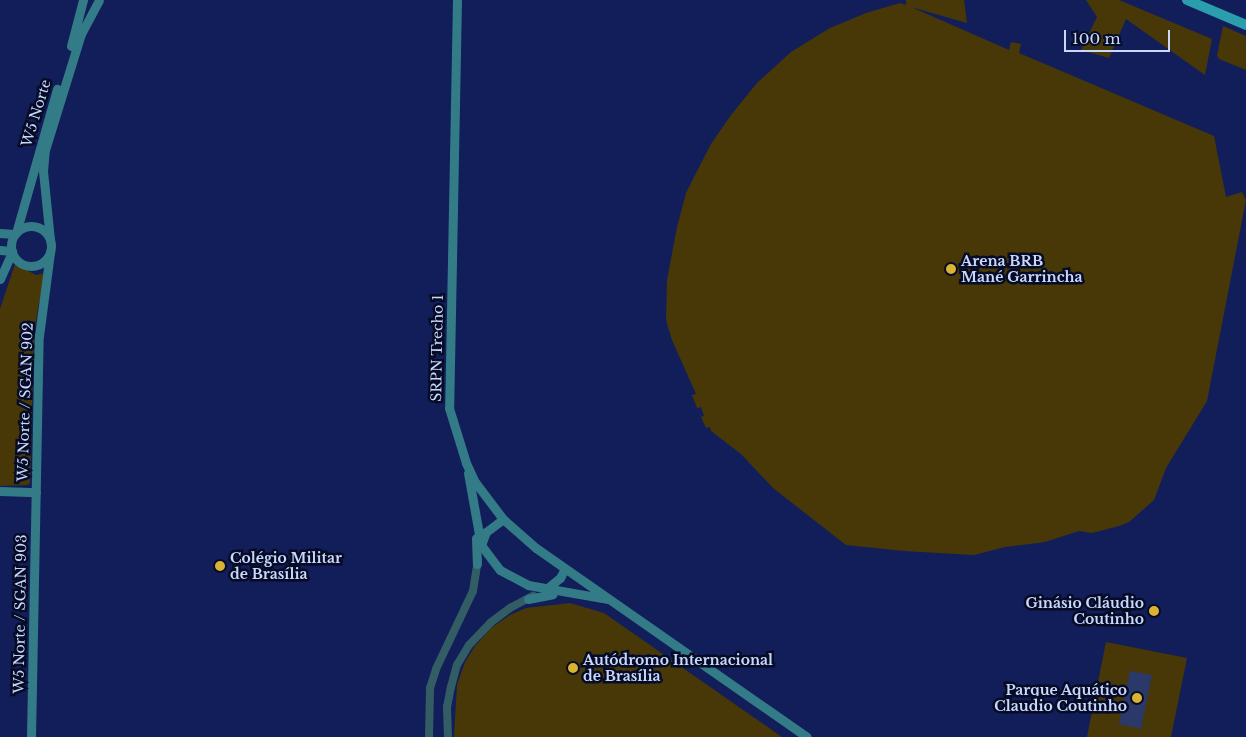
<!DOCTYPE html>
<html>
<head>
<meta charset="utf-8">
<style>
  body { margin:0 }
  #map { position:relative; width:1246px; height:737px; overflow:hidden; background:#121e59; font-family:"Libre Baskerville",serif }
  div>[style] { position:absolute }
  .green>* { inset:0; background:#483807 }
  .water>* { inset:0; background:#2a3969 }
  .tertiary>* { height:8px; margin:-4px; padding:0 4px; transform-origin:4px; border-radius:4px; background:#335d64 }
  .secondary>* { height:9px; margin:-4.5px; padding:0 4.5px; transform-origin:4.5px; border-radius:4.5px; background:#337c87 }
  .secondary>.ring { margin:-4.5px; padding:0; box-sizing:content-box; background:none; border:9px solid #337c87; border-radius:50% }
  .trunk>* { height:10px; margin:-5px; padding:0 5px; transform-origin:5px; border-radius:5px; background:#2b9eae }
  .dots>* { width:14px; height:14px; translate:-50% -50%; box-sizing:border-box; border:2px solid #060c26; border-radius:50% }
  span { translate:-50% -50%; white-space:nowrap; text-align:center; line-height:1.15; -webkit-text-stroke:5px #060c26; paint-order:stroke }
  .street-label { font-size:14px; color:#cad8fe }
  .poi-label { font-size:14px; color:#cad8fe; font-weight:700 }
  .left { translate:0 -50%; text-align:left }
  .right { translate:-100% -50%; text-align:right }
  .scale { position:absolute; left:1064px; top:30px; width:106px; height:22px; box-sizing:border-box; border:2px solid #cad8fe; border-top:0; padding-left:6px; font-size:15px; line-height:18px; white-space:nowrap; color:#cad8fe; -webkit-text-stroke:4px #060c26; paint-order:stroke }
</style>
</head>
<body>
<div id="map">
  <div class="green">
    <div style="clip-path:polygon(906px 0,964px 0,967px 23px,911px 7px,1009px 50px,1011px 42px,1021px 44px,1019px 53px,1214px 136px,1226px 197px,1242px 192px,1246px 200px,1207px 401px,1166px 468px,1154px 500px,1129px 522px,1119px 526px,1092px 533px,1079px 531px,1045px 542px,1005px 547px,974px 555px,904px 551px,846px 545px,773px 488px,741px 454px,711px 431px,710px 427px,706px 428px,701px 417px,704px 416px,701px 407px,697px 408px,692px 395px,696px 394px,672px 340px,666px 320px,667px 280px,677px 227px,686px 193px,695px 175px,711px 144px,731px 115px,757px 83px,791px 52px,830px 28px,866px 13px,900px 3px,906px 5px)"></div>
    <div style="clip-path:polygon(1086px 0,1119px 0,1212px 39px,1205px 75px,1126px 19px,1109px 58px,1081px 50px,1097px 17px)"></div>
    <div style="clip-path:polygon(1223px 26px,1246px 36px,1246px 70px,1219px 59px,1217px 55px)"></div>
    <div style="clip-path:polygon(15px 264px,36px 275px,46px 273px,38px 308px,34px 336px,30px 483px,27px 485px,0 486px,0 309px)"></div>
    <div style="clip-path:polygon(570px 603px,604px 613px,782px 737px,454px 737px,457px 685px,465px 662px,475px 646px,491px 628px,510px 615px,526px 608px)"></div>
    <div style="clip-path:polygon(1106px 642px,1187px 658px,1171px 737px,1087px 737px)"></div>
  </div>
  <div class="water">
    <div style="clip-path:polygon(1130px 671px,1152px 675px,1141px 729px,1119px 724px)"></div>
  </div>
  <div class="tertiary">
    <div style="left:429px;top:737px;width:49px;rotate:-88.8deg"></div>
    <div style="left:430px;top:688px;width:20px;rotate:-72deg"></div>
    <div style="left:436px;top:669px;width:86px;rotate:-64.6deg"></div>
    <div style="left:473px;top:591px;width:32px;rotate:-81deg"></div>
    <div style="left:448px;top:737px;width:30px;rotate:-92deg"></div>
    <div style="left:447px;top:707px;width:20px;rotate:-79deg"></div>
    <div style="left:451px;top:687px;width:23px;rotate:-75deg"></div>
    <div style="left:457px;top:665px;width:23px;rotate:-59deg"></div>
    <div style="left:469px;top:645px;width:30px;rotate:-46deg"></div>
    <div style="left:490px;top:623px;width:25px;rotate:-37deg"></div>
    <div style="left:510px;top:608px;width:26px;rotate:-28deg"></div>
  </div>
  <div class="secondary">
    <div style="left:457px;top:0;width:408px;rotate:91.1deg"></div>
    <div style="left:449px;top:408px;width:58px;rotate:72.8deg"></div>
    <div style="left:466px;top:463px;width:21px;rotate:65deg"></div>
    <div style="left:475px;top:482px;width:46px;rotate:52.9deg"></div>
    <div style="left:503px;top:519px;width:44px;rotate:41.3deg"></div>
    <div style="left:536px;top:548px;width:330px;rotate:34.9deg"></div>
    <div style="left:71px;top:46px;width:48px;rotate:-75.4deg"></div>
    <div class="ring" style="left:11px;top:226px;width:31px;height:31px"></div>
    <div style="left:0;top:233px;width:15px;rotate:4deg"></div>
    <div style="left:16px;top:233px;width:150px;rotate:-74.1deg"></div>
    <div style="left:50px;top:240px;width:69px;rotate:-95.8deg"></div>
    <div style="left:43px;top:171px;width:21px;rotate:-85deg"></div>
    <div style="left:45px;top:150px;width:121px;rotate:-72.8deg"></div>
    <div style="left:81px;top:34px;width:38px;rotate:-62deg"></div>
    <div style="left:0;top:250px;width:12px;rotate:5deg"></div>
    <div style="left:0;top:279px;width:30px;rotate:-66deg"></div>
    <div style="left:468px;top:473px;width:73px;rotate:79.8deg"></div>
    <div style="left:481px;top:545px;width:31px;rotate:53deg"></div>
    <div style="left:500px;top:570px;width:32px;rotate:28deg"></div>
    <div style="left:528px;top:585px;width:80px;rotate:10deg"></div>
    <div style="left:0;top:491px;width:36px;rotate:2deg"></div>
    <div style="left:476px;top:538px;width:26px;rotate:88deg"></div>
    <div style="left:481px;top:545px;width:14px;rotate:-69deg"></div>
    <div style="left:486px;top:532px;width:21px;rotate:-37deg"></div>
    <div style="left:545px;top:590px;width:19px;rotate:-39deg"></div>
    <div style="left:560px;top:578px;width:9px;rotate:-63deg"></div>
    <div style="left:528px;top:599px;width:25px;rotate:-11deg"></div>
    <div style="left:31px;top:737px;width:401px;rotate:-88.9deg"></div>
    <div style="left:39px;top:336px;width:85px;rotate:-82.5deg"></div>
  </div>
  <div class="trunk">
    <div style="left:1187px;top:0;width:64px;rotate:23deg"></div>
  </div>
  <div class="dots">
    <div style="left:951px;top:269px;background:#dcb233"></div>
    <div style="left:220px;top:566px;background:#dcb233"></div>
    <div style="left:1154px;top:611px;background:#dcb233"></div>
    <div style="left:573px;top:668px;background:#dcb233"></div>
    <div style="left:1137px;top:698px;background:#dcb233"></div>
  </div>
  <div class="street-label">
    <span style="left:36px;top:113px;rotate:-73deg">W5 Norte</span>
    <span style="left:437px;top:348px;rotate:-89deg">SRPN Trecho 1</span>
    <span style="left:25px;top:402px;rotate:-88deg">W5 Norte / SGAN 902</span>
    <span style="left:20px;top:614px;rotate:-89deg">W5 Norte / SGAN 903</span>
  </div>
  <div class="poi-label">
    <span class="left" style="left:961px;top:269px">Arena BRB<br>Mané Garrincha</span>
    <span class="left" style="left:230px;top:566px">Colégio Militar<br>de Brasília</span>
    <span class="right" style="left:1144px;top:611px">Ginásio Cláudio<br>Coutinho</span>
    <span class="left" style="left:583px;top:668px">Autódromo Internacional<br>de Brasília</span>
    <span class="right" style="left:1127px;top:698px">Parque Aquático<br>Claudio Coutinho</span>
  </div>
  <div class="scale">100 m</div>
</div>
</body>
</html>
